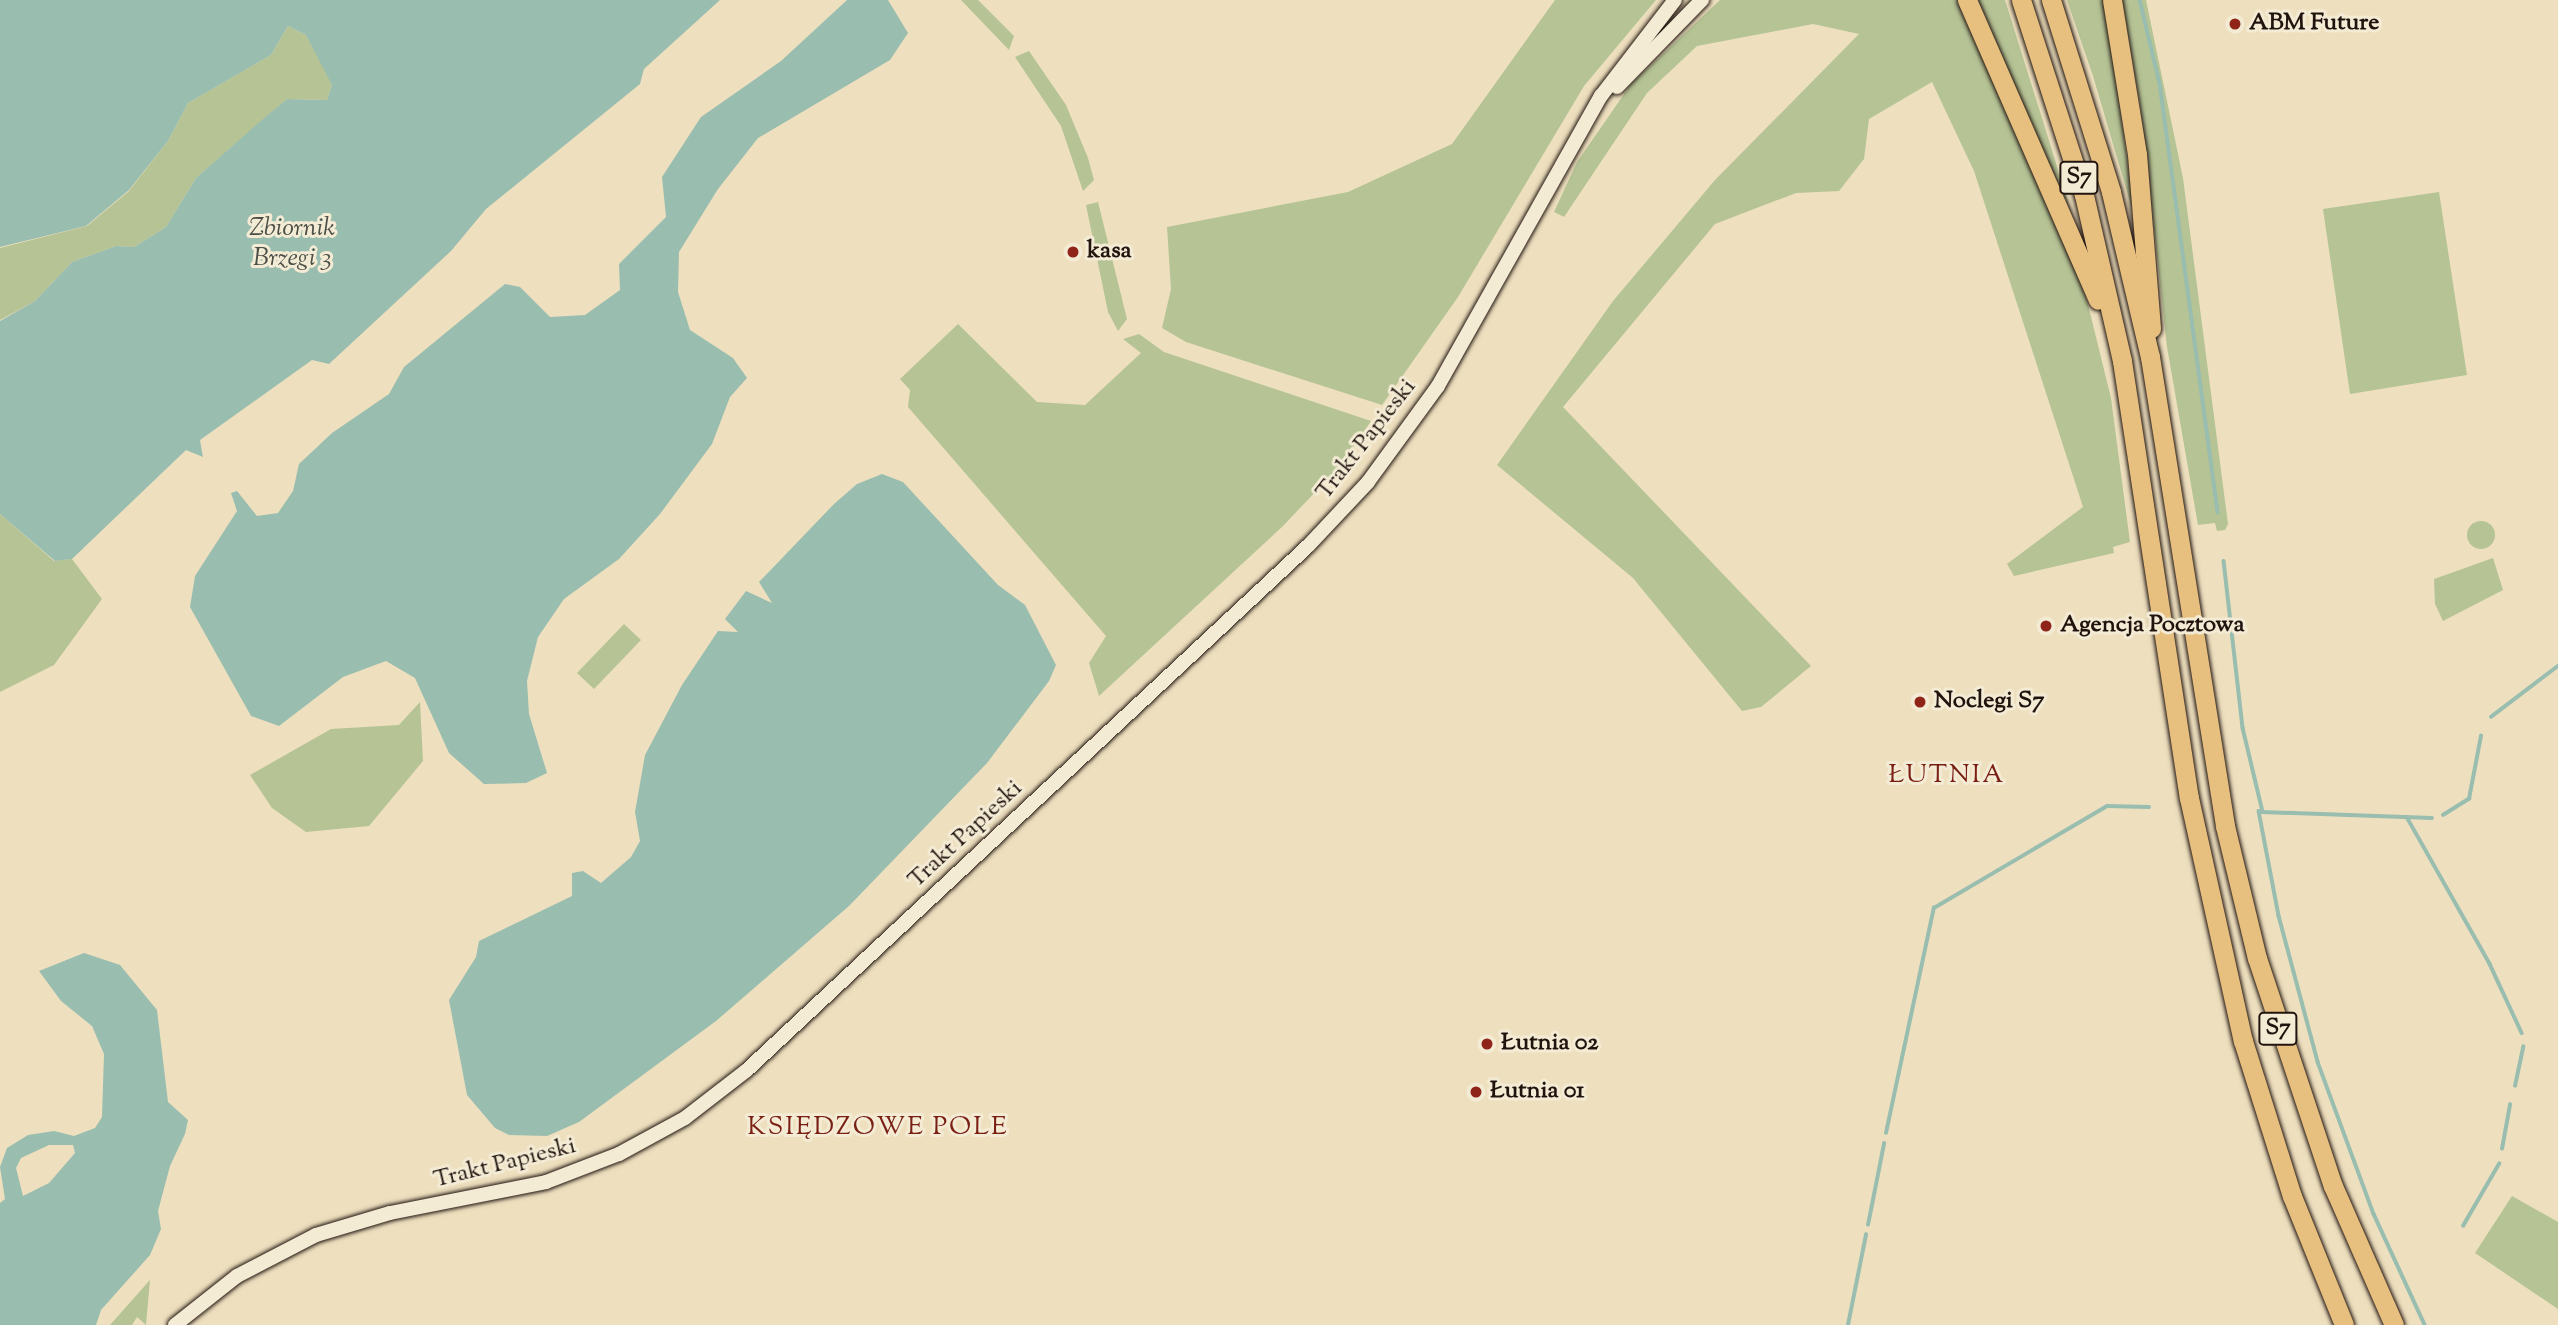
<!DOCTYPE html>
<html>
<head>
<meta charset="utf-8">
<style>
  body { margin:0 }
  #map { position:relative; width:2558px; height:1325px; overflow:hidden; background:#eee0bf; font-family:"Sorts Mill Goudy",serif }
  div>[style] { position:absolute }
  .green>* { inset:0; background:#b5c395 }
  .round { border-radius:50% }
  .water>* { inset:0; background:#99bdaf }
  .stream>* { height:3.5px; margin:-1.75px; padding:0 1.75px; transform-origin:1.75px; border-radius:1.75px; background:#99bdaf }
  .roads { filter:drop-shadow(0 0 2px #21140f) drop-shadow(0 0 2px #21140f) }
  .secondary>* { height:14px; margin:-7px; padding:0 7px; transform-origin:7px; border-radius:7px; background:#f4ebd5 }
  .highway>* { height:19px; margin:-9.5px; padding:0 9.5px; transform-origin:9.5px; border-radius:9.5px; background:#e7c080 }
  .dots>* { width:19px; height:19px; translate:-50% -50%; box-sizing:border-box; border:4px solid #f4ebd5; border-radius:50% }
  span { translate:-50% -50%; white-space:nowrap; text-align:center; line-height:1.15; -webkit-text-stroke:6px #f4ebd5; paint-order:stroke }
  .shield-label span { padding:2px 5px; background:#f4ebd5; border:2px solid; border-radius:5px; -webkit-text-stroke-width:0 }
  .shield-label { font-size:23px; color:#21140f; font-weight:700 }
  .poi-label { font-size:24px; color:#21140f; font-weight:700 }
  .left { translate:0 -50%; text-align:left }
  .street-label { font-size:24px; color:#21140f }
  .water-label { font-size:26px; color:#4b4f47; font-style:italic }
  .neighbourhood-label { font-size:26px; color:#7a1f14; letter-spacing:2px }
</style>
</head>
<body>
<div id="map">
  <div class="green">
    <div style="clip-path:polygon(961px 0,978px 0,1014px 36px,1009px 50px)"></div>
    <div style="clip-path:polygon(1555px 0,1656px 0,1584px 86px,1458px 297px,1382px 405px,1186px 342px,1162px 328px,1171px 289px,1167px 227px,1348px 192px,1452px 144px)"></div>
    <div style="clip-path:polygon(1720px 0,1961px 0,2082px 280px,2111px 398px,2130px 542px,2113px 547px,2114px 553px,2014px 576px,2007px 564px,2083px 507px,1974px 171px,1932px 82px,1869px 119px,1864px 159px,1839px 191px,1796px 193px,1715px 224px,1563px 407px,1811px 666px,1761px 707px,1742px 711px,1633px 578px,1497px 465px,1613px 301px,1715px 180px,1859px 34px,1813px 24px,1697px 46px,1647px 93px,1564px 217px,1554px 212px,1577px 162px,1631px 84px)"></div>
    <div style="clip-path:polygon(1974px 0,2005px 0,2071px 211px)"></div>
    <div style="clip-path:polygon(2067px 0,2105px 0,2136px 222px,2093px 76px)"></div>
    <div style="clip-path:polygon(2122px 0,2146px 0,2183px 178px,2228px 524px,2225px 530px,2217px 531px,2215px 523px,2198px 525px,2167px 347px,2141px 111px)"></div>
    <div style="clip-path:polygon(288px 26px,306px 35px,325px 69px,332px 85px,327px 100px,287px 99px,196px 178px,166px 227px,134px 247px,116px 246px,72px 262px,35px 301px,0 320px,0 248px,87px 226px,129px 191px,168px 141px,188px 103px,271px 55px)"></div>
    <div style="clip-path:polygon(1029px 51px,1066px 105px,1088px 158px,1094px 180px,1083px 191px,1061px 126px,1015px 57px)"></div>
    <div style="clip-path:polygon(2439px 192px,2467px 375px,2350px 394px,2323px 209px)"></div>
    <div style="clip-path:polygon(1098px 202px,1127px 319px,1118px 331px,1108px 312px,1086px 205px)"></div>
    <div style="clip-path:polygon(958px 324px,1037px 402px,1085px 405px,1141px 353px,1123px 339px,1139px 334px,1164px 352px,1371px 421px,1341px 465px,1282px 527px,1099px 696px,1089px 663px,1106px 636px,908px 407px,910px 390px,900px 379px)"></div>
    <div style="clip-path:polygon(0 514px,54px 561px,72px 559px,102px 599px,54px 665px,0 692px)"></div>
    <div class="round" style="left:2467px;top:521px;width:28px;height:28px"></div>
    <div style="clip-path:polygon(2493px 558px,2503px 590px,2443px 621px,2435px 604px,2434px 579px)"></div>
    <div style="clip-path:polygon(624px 624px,641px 640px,594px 689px,577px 673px)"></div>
    <div style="clip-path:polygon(420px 702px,423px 761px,369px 826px,306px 832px,272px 808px,250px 775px,331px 729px,399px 725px)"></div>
    <div style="clip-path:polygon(2512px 1196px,2558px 1222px,2558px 1309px,2475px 1253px)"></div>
    <div style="clip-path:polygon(150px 1280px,146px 1325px,137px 1317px,132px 1325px,110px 1325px)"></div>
  </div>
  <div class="water">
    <div style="clip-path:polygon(0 0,720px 0,644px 69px,640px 84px,486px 209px,451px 251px,329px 364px,312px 360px,200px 440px,203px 457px,186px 450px,72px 559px,55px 561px,0 514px,0 321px,35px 301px,72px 262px,116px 246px,134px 247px,166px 227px,196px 178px,262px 120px,287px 99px,327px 100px,332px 85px,306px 35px,288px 26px,271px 55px,188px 103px,168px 141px,129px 190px,86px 226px,0 247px)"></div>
    <div style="clip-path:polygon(847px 0,888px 0,908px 33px,890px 60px,758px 138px,718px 189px,679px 252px,678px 292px,690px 330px,733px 358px,747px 378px,730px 397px,712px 444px,660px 514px,619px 559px,564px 599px,538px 637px,527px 681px,529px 714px,547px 773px,526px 783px,484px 784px,449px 753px,415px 678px,386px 661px,343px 677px,279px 726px,251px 716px,190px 607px,195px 576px,237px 511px,231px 493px,237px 491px,257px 516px,278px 513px,293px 491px,299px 464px,332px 433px,389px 394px,404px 367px,505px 284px,520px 287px,550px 317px,585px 315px,620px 290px,619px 264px,666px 217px,662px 177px,701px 117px,781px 61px)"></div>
    <div style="clip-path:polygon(882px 474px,903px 482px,998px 585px,1025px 605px,1056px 665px,1049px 681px,987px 763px,849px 906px,716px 1021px,579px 1122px,547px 1136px,509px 1135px,495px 1128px,467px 1095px,449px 1000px,476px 957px,479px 941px,572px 896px,572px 873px,583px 871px,601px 883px,631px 857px,640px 841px,635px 812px,645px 755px,682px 685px,718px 631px,738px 632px,725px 619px,746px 591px,772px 603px,759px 582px,834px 504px,857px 484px)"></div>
    <div style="clip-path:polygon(evenodd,84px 953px,120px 965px,157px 1010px,168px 1102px,188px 1120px,185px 1134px,170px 1166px,158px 1211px,161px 1229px,150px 1255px,101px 1310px,96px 1325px,0 1325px,0 1203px,5px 1199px,0 1167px,7px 1148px,28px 1135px,54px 1131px,74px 1136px,95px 1128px,102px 1117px,104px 1054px,92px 1026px,61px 1001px,39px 971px,84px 953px,49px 1145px,73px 1145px,75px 1153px,49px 1183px,23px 1196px,16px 1168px,21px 1158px,49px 1145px)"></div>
  </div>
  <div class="stream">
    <div style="left:2140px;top:0;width:85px;rotate:76.5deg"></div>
    <div style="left:2160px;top:83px;width:433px;rotate:82.3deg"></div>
    <div style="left:2224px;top:561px;width:168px;rotate:83.5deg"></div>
    <div style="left:2243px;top:728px;width:86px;rotate:76.6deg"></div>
    <div style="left:2491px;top:717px;width:84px;rotate:-37.3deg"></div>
    <div style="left:2259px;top:811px;width:107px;rotate:79.2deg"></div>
    <div style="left:2279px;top:916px;width:151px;rotate:75deg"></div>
    <div style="left:2318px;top:1062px;width:162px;rotate:69.8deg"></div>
    <div style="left:2374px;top:1214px;width:122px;rotate:65.3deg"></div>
    <div style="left:2262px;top:812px;width:170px;rotate:2deg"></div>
    <div style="left:2443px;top:815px;width:31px;rotate:-32deg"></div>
    <div style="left:2469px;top:799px;width:64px;rotate:-79.2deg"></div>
    <div style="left:2407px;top:817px;width:169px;rotate:60.5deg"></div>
    <div style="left:2490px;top:964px;width:76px;rotate:65.1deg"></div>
    <div style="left:2515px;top:1086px;width:40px;rotate:-78deg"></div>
    <div style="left:1886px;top:1133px;width:230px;rotate:-78deg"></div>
    <div style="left:1934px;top:908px;width:201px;rotate:-30.5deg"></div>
    <div style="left:2107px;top:806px;width:42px;rotate:1.4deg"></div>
    <div style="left:2502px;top:1149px;width:45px;rotate:-79.7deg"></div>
    <div style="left:1868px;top:1225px;width:83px;rotate:-78.8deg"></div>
    <div style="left:2463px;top:1226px;width:72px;rotate:-59.9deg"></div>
    <div style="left:1848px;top:1325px;width:92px;rotate:-78.7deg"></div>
  </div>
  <div class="roads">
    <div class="secondary">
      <div style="left:1617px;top:87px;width:122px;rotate:-45.7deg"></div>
      <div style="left:175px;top:1325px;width:79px;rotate:-38.3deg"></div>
      <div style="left:237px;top:1276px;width:89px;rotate:-27.4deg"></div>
      <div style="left:316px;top:1235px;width:77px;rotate:-16.6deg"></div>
      <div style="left:390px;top:1213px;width:159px;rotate:-11.2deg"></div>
      <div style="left:546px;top:1182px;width:78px;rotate:-21deg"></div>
      <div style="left:619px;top:1154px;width:75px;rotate:-28.6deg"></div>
      <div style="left:685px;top:1118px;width:78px;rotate:-37.7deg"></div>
      <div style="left:747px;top:1070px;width:768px;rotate:-43.05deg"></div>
      <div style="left:1308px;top:546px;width:88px;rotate:-46.8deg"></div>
      <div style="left:1368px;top:482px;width:119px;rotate:-53.9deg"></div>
      <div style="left:1438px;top:386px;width:333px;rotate:-60.7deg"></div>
      <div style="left:1601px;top:96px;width:121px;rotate:-52.4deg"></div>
    </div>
    <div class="highway">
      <div style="left:1967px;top:0;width:327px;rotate:66.4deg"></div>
      <div style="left:2021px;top:0;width:205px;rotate:72.1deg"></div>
      <div style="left:2084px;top:195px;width:170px;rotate:77.1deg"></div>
      <div style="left:2122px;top:361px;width:442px;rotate:81.3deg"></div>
      <div style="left:2189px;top:798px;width:249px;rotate:77.5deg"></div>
      <div style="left:2243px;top:1041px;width:163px;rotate:72.5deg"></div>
      <div style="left:2292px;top:1196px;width:139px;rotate:68deg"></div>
      <div style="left:2051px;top:0;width:201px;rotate:72.6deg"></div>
      <div style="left:2111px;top:192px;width:170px;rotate:76.7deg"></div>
      <div style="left:2150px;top:357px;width:475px;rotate:80.9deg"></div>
      <div style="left:2225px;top:826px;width:136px;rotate:76.4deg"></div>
      <div style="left:2257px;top:958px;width:240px;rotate:71.6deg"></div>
      <div style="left:2333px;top:1186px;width:152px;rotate:66.3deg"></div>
      <div style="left:2112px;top:0;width:156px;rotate:80.8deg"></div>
      <div style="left:2137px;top:154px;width:175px;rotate:85.4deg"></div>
    </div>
  </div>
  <div class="dots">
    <div style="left:2235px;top:24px;background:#8f2418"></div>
    <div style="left:1073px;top:252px;background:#8f2418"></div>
    <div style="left:2046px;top:626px;background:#8f2418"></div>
    <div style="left:1920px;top:702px;background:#8f2418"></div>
    <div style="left:1487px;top:1044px;background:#8f2418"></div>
    <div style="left:1476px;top:1092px;background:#8f2418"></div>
  </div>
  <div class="shield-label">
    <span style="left:2079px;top:178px">S7</span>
    <span style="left:2278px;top:1029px">S7</span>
  </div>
  <div class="poi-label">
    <span class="left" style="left:2249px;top:24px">ABM Future</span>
    <span class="left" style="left:1087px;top:252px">kasa</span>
    <span class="left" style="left:2060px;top:626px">Agencja Pocztowa</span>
    <span class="left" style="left:1934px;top:702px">Noclegi S7</span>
    <span class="left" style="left:1501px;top:1044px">Łutnia 02</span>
    <span class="left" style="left:1490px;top:1092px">Łutnia 01</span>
  </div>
  <div class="street-label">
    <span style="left:1367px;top:440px;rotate:-52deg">Trakt Papieski</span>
    <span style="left:966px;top:835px;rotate:-43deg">Trakt Papieski</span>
    <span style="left:505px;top:1164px;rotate:-14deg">Trakt Papieski</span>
  </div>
  <div class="water-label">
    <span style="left:292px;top:244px">Zbiornik<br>Brzegi 3</span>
  </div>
  <div class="neighbourhood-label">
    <span style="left:1947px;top:776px">ŁUTNIA</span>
    <span style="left:878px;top:1128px">KSIĘDZOWE POLE</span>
  </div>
</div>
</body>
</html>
